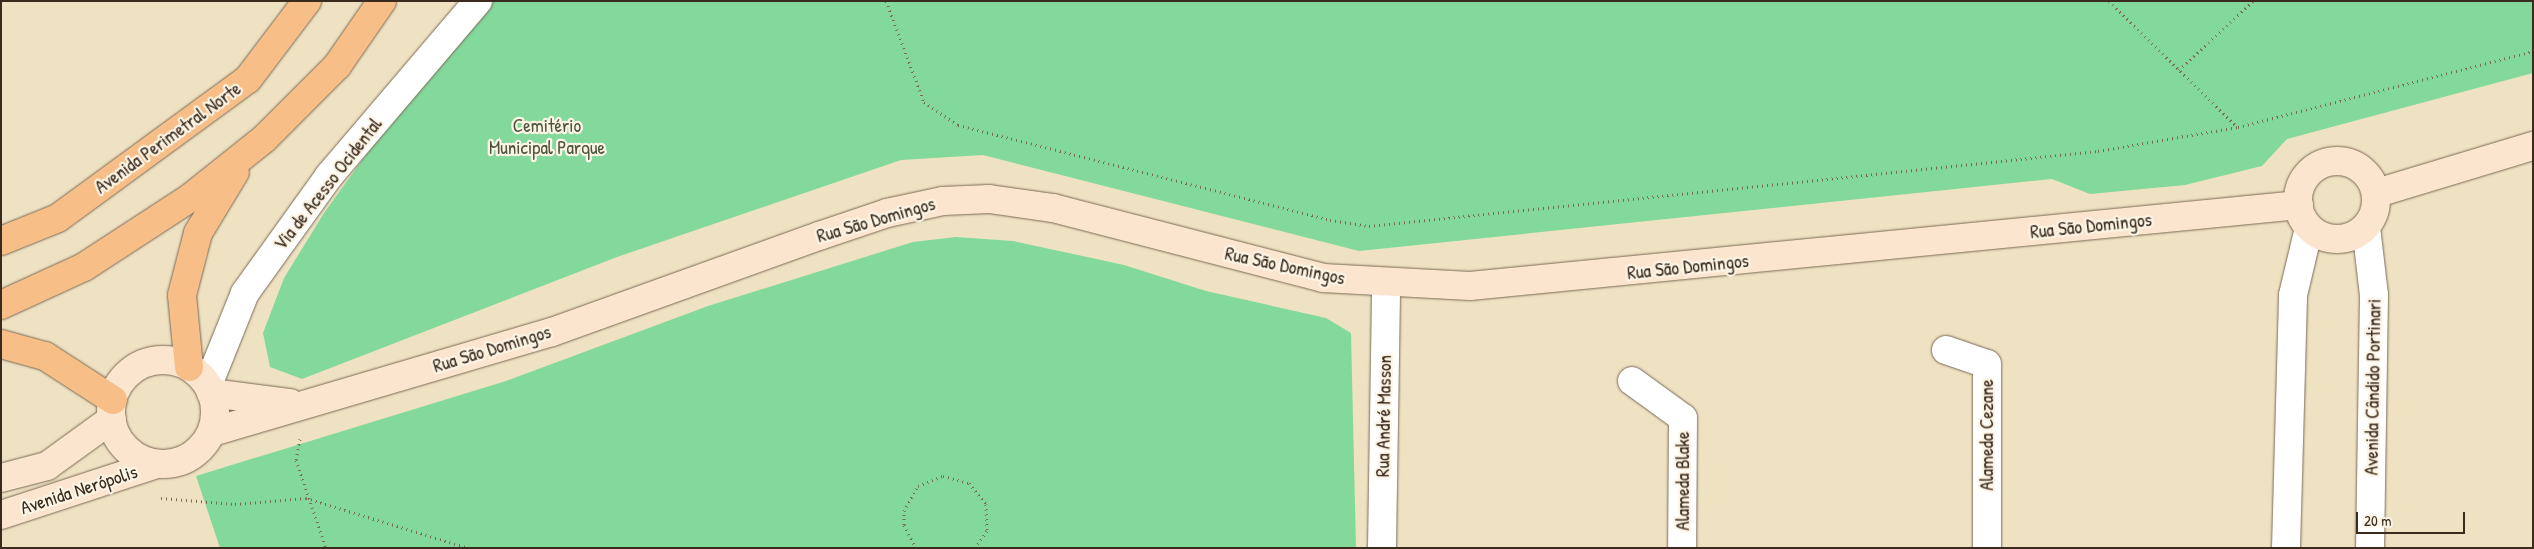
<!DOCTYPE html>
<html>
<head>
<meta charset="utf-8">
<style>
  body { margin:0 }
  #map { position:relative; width:2534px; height:549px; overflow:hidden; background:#efe2c2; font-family:"Patrick Hand",sans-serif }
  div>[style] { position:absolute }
  .green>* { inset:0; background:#83d89b }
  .path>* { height:3px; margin-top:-1.5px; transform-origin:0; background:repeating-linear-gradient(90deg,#7a6a57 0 1px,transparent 0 5px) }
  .roads { filter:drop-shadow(0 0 1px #7a6a57) drop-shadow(0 0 1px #7a6a57) }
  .minor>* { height:28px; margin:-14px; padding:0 14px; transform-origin:14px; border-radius:14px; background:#fff }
  .tertiary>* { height:28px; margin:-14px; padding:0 14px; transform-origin:14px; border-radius:14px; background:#fff }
  .secondary>* { height:28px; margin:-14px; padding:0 14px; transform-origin:14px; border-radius:14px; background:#fce5cf }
  .secondary>.ring { margin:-14px; padding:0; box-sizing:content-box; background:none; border:28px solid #fce5cf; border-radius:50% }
  .trunk>* { height:28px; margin:-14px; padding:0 14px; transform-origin:14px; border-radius:14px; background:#f7be88 }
  span { translate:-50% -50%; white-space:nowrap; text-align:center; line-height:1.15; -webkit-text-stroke:4.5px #fcf5e5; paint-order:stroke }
  .park-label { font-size:19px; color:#4d563d }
  .street-label { font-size:19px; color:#3b2a1e }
  .frame { position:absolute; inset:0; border:2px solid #3b2a1e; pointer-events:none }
  .scale { position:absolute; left:2356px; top:512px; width:109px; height:22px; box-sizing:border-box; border:2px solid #3b2a1e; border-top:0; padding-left:6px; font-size:15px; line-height:18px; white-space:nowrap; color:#3b2a1e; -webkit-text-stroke:4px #fcf5e5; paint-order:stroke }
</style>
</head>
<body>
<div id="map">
  <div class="green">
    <div style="clip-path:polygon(477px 1px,2533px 1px,2533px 73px,2287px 139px,2262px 166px,2185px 185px,2090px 194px,2052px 179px,1359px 251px,983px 155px,901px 160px,617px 257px,302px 379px,270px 367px,263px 333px,284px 278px,324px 213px)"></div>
    <div style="clip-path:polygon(956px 237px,1013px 241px,1124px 265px,1206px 291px,1326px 318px,1351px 333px,1356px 548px,220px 548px,196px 476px,506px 381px,708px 306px,913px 242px)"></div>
  </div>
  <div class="path">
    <div style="left:886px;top:1px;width:108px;rotate:69.4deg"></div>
    <div style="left:924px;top:102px;width:41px;rotate:34.1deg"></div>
    <div style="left:958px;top:125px;width:384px;rotate:14.3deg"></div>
    <div style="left:1330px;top:220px;width:39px;rotate:9deg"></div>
    <div style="left:1369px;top:226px;width:733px;rotate:-5.87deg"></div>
    <div style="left:2098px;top:151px;width:142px;rotate:-9.7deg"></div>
    <div style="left:2238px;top:127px;width:305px;rotate:-14.4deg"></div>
    <div style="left:2109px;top:1px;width:180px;rotate:44.5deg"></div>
    <div style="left:2179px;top:70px;width:101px;rotate:-43deg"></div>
    <div style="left:300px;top:439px;width:21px;rotate:101deg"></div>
    <div style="left:296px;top:460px;width:93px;rotate:71.2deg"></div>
    <div style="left:161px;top:498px;width:74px;rotate:4.6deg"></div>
    <div style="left:235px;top:504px;width:71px;rotate:-4.8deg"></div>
    <div style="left:306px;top:498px;width:170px;rotate:17.1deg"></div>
    <div style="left:916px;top:548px;width:26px;rotate:-118deg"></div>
    <div style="left:904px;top:525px;width:14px;rotate:-90deg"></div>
    <div style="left:904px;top:511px;width:29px;rotate:-61deg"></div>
    <div style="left:918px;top:486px;width:27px;rotate:-22deg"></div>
    <div style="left:943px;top:476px;width:27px;rotate:15deg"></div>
    <div style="left:969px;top:483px;width:27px;rotate:51deg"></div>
    <div style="left:986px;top:504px;width:27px;rotate:88deg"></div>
    <div style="left:987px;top:531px;width:21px;rotate:125deg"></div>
  </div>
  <div class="roads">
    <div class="minor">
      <div style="left:1946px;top:350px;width:43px;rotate:18.9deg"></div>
      <div style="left:1987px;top:364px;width:184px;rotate:90deg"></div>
      <div style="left:1632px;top:381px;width:63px;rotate:36deg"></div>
      <div style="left:1683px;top:418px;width:130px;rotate:90.4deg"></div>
      <div style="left:1382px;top:548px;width:264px;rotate:-89.1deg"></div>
    </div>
    <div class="tertiary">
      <div style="left:2366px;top:227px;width:68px;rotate:83.3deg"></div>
      <div style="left:2374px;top:295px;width:253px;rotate:90.9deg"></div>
      <div style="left:208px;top:385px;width:99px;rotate:-68.1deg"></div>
      <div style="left:245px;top:293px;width:144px;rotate:-54.3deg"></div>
      <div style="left:329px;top:176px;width:230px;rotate:-49.6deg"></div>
      <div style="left:2286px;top:548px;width:253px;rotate:-88.4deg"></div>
      <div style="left:2293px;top:295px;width:69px;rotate:-76.6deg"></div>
    </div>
    <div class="secondary">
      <div class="ring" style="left:2298px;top:161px;width:50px;height:50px"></div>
      <div style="left:2377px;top:193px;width:163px;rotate:-16.8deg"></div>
      <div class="ring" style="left:111px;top:360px;width:76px;height:76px"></div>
      <div style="left:211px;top:393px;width:80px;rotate:7.2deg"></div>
      <div style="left:212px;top:432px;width:354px;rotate:-16.4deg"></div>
      <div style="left:552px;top:332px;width:284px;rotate:-19.8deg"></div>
      <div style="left:819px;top:236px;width:72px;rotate:-18.7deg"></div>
      <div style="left:887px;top:213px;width:57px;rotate:-12.1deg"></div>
      <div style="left:943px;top:201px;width:46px;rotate:-2.5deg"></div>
      <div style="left:989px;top:199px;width:65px;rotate:8deg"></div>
      <div style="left:1053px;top:208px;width:279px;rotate:14.5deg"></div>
      <div style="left:1323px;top:278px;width:147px;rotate:3.1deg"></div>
      <div style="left:1470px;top:286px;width:833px;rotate:-5.58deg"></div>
      <div style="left:1px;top:478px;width:48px;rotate:-14.6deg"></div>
      <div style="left:47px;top:466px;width:80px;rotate:-35.9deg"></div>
      <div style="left:1px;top:515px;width:164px;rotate:-18.1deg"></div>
    </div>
    <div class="trunk">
      <div style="left:1px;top:241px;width:61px;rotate:-22deg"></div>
      <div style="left:58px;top:218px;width:235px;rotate:-36.2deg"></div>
      <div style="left:248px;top:79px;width:98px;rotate:-52.9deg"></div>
      <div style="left:1px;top:305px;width:91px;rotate:-24.6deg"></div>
      <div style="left:84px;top:267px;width:126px;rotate:-33.1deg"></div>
      <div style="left:190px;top:198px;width:95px;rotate:-38.6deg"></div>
      <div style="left:264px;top:139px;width:103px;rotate:-45deg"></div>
      <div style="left:337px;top:66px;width:79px;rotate:-55.3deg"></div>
      <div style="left:1px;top:344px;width:46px;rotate:15.3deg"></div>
      <div style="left:45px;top:356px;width:81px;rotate:32.9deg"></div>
      <div style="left:189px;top:367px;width:72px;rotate:-95.6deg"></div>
      <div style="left:182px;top:295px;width:64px;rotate:-75.5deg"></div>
      <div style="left:198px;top:233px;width:71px;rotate:-58.8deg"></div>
    </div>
  </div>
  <div class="park-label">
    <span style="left:547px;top:137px">Cemitério<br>Municipal Parque</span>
  </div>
  <div class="street-label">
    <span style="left:168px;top:138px;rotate:-36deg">Avenida Perimetral Norte</span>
    <span style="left:328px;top:184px;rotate:-52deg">Via de Acesso Ocidental</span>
    <span style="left:876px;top:220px;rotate:-16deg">Rua São Domingos</span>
    <span style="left:2091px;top:226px;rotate:-6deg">Rua São Domingos</span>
    <span style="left:1285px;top:266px;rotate:12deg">Rua São Domingos</span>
    <span style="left:1688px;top:267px;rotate:-6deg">Rua São Domingos</span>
    <span style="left:492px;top:349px;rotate:-17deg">Rua São Domingos</span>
    <span style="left:2373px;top:387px;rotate:-89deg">Avenida Cândido Portinari</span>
    <span style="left:1384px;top:416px;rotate:-89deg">Rua André Masson</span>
    <span style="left:1987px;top:435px;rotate:-90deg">Alameda Cezane</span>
    <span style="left:1683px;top:481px;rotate:-90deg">Alameda Blake</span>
    <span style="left:79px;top:490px;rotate:-18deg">Avenida Nerópolis</span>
  </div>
  <div class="frame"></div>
  <div class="scale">20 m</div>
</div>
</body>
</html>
